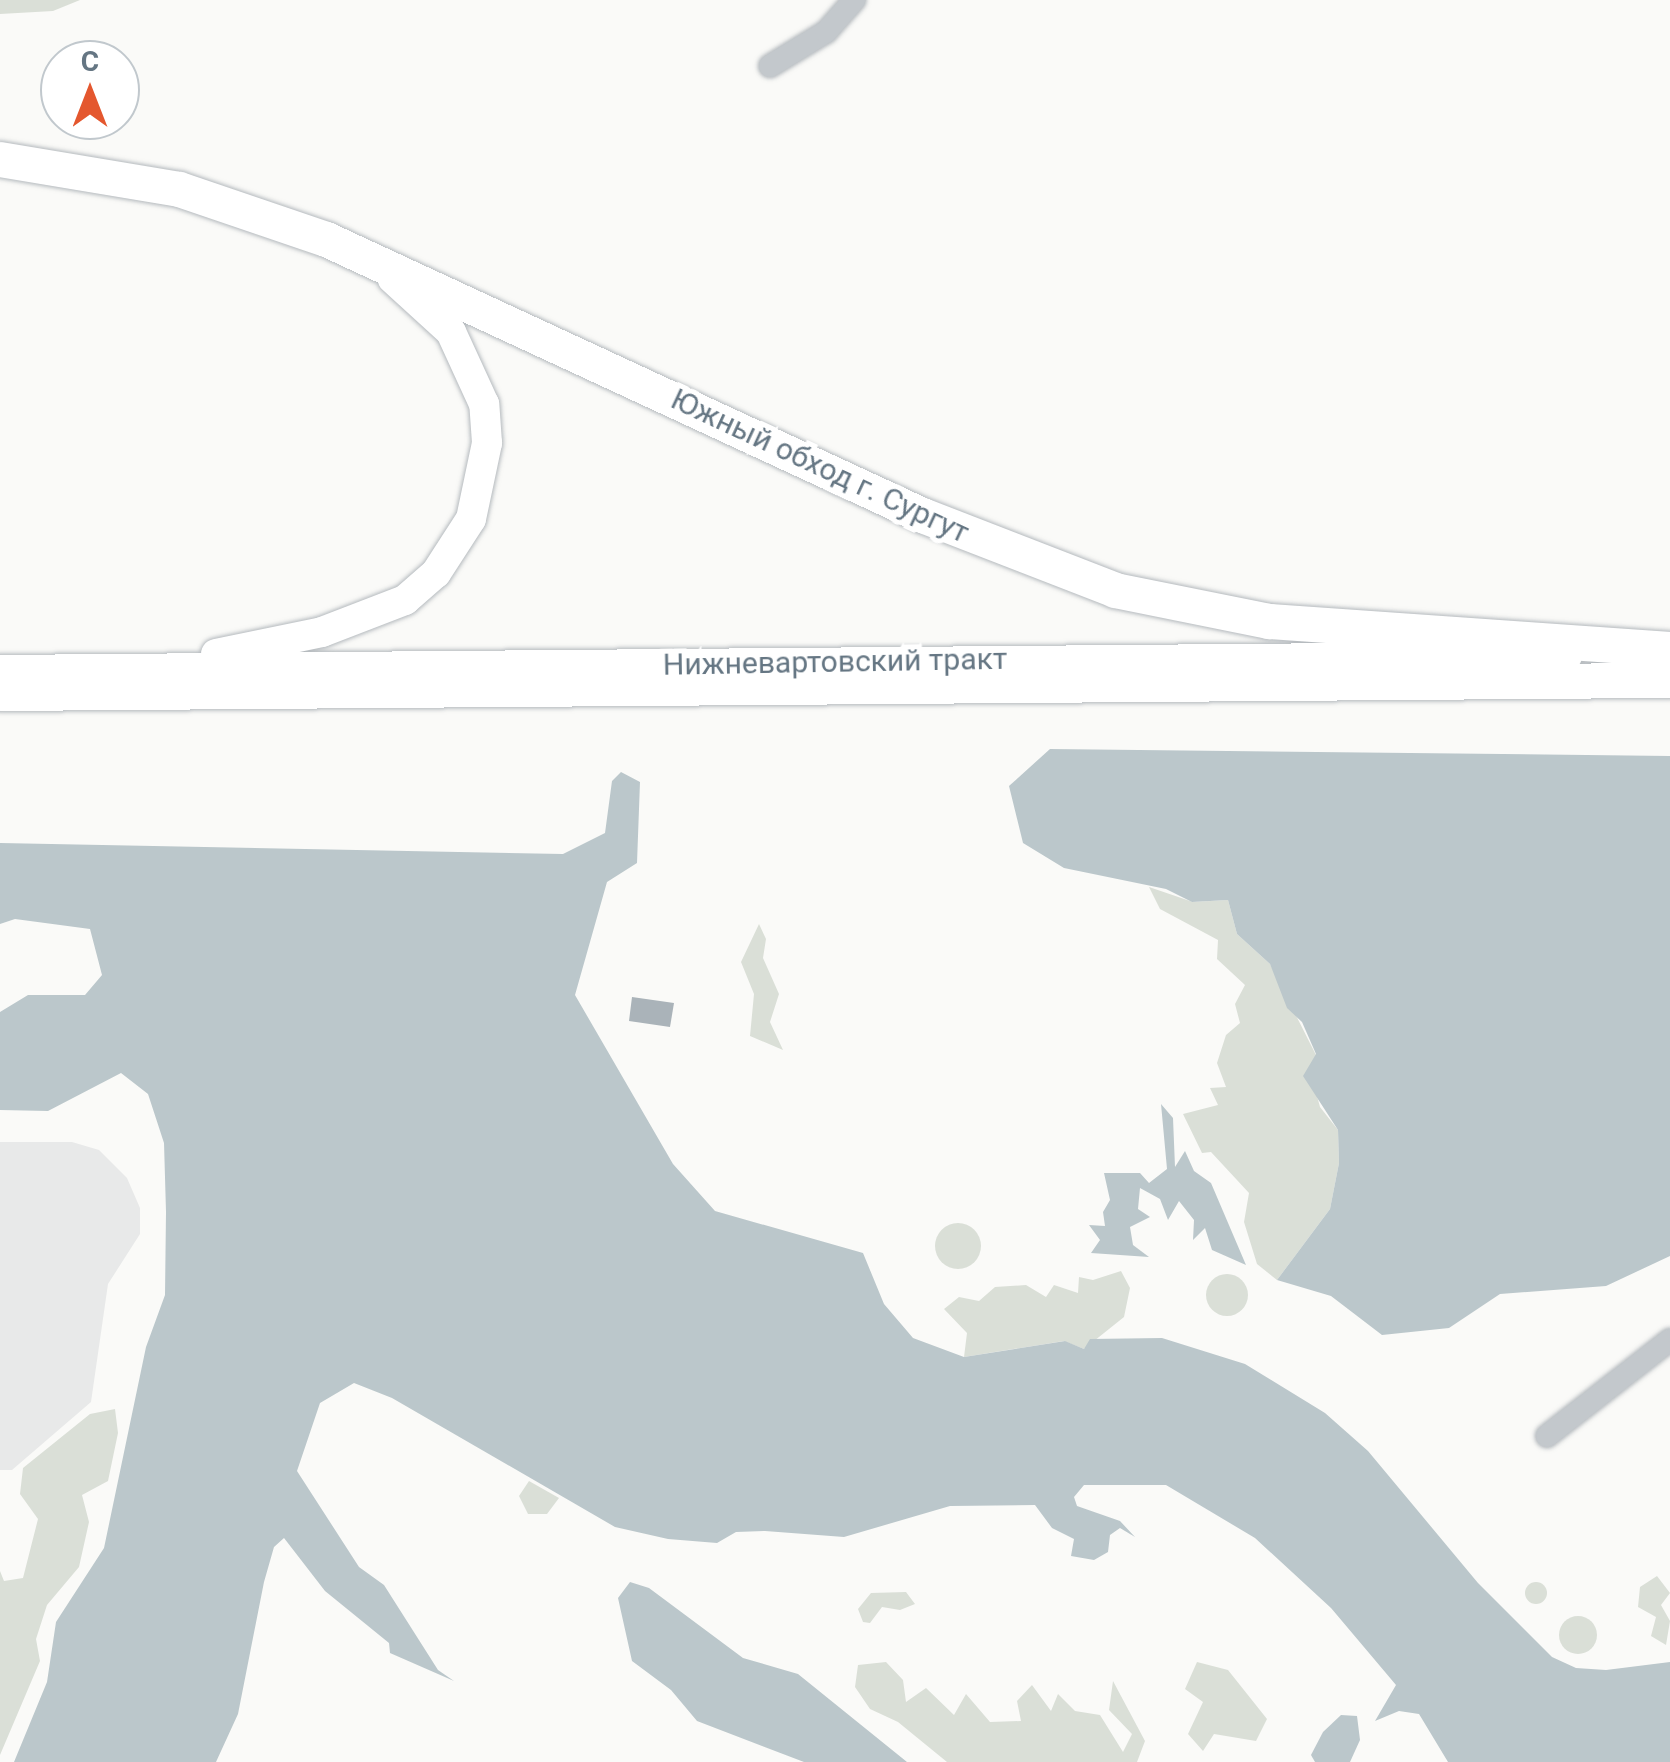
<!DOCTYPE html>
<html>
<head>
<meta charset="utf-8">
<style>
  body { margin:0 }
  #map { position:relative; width:1670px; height:1762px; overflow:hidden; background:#fafaf8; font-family:Roboto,sans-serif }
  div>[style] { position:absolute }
  .built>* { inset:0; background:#e8e9e9 }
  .green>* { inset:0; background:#dadfd7 }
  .round { border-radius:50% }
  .water>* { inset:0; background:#bbc7cb }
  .building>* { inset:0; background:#aab3b9 }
  .roads { filter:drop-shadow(0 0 2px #b5babe) drop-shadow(0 0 2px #b5babe) }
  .minor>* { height:22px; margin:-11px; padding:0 11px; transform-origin:11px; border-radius:11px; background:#c3c8cc }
  .major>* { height:30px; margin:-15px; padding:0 15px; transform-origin:15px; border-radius:15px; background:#fff }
  .highway>* { height:35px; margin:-17.5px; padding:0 17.5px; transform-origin:17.5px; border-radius:17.5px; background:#fff }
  span { translate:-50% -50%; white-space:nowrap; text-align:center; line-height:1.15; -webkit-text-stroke:10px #fff; paint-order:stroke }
  .street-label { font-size:30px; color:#657683 }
  .north { position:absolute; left:40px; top:40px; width:100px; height:100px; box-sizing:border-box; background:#fff; border:2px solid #c1c8cd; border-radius:50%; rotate:0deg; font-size:28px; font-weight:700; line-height:40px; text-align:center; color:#657683 }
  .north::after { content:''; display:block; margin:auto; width:35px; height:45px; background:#e4572e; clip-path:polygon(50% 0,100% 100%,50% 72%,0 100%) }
</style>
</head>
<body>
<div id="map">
  <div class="built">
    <div style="clip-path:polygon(0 1142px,72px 1142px,99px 1150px,127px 1178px,140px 1208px,140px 1234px,108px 1284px,91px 1402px,12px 1470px,0 1470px)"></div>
  </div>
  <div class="green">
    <div style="clip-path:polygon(0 0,80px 0,53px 11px,0 14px)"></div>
    <div style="clip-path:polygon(1149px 887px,1193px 902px,1228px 900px,1237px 934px,1270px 964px,1316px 1055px,1314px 1085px,1320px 1107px,1338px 1130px,1339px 1163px,1330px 1209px,1277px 1280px,1257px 1264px,1244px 1222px,1249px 1193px,1211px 1152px,1202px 1153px,1183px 1114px,1218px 1105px,1210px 1088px,1226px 1087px,1217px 1063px,1226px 1035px,1240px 1023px,1235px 1004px,1245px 985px,1217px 959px,1218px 940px,1160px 909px)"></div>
    <div style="clip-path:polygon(759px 924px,766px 939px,763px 958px,779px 994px,770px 1022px,783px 1050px,750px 1036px,754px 994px,741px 962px)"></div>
    <div class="round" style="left:935px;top:1223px;width:46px;height:46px"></div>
    <div style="clip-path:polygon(1121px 1271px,1130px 1288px,1124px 1317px,1084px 1349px,1064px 1341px,964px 1357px,967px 1333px,944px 1309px,959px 1297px,979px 1301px,995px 1287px,1026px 1285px,1046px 1297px,1054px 1285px,1078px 1293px,1079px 1277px,1093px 1280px)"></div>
    <div class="round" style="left:1206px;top:1274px;width:42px;height:42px"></div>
    <div style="clip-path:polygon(115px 1409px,118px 1433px,108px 1481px,82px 1495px,89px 1522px,79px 1567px,47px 1605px,36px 1639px,40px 1661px,0 1755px,0 1571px,4px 1581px,23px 1578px,38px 1519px,20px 1494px,23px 1468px,90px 1414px)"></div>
    <div style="clip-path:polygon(529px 1481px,559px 1498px,547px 1514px,528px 1514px,519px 1496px)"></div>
    <div style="clip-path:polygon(1657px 1576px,1670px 1593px,1661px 1605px,1670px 1621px,1666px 1645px,1651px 1636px,1656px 1617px,1638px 1607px,1640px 1587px)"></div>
    <div class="round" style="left:1525px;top:1582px;width:22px;height:22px"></div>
    <div style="clip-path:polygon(906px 1592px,915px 1604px,900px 1610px,882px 1607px,870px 1623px,863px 1622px,858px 1609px,871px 1593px)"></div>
    <div class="round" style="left:1559px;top:1616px;width:38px;height:38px"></div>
    <div style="clip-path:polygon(886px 1662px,903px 1680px,906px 1702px,926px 1688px,954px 1715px,966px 1694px,990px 1722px,1021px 1721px,1017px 1701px,1032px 1685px,1051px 1711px,1058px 1694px,1075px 1711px,1100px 1715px,1123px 1752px,1132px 1734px,1109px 1710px,1113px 1681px,1145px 1741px,1137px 1762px,947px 1762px,898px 1722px,870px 1709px,855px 1687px,858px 1665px)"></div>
    <div style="clip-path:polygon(1197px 1662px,1228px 1670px,1267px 1719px,1256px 1741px,1214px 1734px,1203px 1751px,1188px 1734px,1203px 1702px,1185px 1689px)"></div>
  </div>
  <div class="water">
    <div style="clip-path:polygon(1050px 749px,1670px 756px,1670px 1256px,1606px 1286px,1500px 1294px,1449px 1328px,1382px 1335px,1331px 1296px,1277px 1280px,1330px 1209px,1339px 1163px,1338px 1130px,1303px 1076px,1316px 1054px,1302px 1022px,1287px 1008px,1270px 964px,1237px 934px,1228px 900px,1192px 902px,1166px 889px,1064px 868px,1023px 843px,1009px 786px)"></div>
    <div style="clip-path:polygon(621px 772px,640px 782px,637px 863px,607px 882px,575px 995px,673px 1164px,715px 1211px,863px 1253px,884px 1304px,913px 1338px,964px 1357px,1065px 1341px,1084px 1349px,1090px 1339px,1162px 1338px,1245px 1364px,1325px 1413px,1368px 1451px,1478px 1583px,1552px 1657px,1576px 1668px,1606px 1670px,1670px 1662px,1670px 1762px,1448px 1762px,1419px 1714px,1399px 1711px,1375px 1721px,1396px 1685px,1331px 1608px,1255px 1538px,1166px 1485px,1084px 1485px,1074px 1497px,1077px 1506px,1120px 1521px,1135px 1537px,1120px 1528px,1110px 1535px,1108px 1552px,1094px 1560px,1071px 1556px,1074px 1539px,1052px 1528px,1035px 1505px,950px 1506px,844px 1537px,765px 1531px,736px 1532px,717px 1543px,668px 1539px,615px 1527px,392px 1398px,354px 1383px,320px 1403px,297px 1471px,359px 1567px,384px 1585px,438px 1670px,454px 1681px,390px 1653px,389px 1643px,325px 1591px,284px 1538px,274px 1547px,264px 1582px,238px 1714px,216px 1762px,14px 1762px,47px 1682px,56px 1622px,104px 1548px,146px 1347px,165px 1295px,166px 1212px,164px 1143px,148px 1094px,121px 1073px,48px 1111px,0 1110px,0 1012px,28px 995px,85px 995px,102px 975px,90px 929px,15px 919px,0 924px,0 843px,563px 854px,605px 833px,612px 781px)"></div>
    <div style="clip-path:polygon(1161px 1104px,1173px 1118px,1175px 1167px,1185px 1151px,1194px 1171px,1211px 1183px,1246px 1265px,1212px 1250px,1205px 1228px,1193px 1240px,1194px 1220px,1179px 1201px,1168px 1220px,1160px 1199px,1140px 1188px,1138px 1209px,1150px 1217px,1130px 1227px,1133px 1245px,1149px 1257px,1091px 1253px,1100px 1240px,1089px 1225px,1105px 1226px,1103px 1212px,1110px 1200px,1104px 1173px,1140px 1173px,1149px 1183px,1167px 1169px)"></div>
    <div style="clip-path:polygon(630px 1582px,649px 1588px,743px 1658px,798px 1674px,907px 1762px,804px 1762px,697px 1721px,671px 1690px,632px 1661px,618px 1598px)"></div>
    <div style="clip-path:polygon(1341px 1715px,1357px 1716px,1360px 1740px,1350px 1762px,1315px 1762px,1311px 1755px,1323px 1732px)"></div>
  </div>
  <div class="building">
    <div style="clip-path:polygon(632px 997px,674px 1003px,670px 1027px,629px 1021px)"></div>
  </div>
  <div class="roads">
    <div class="minor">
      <div style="left:770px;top:66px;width:66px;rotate:-31.3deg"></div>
      <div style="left:826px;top:32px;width:43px;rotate:-48.8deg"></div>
      <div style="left:1547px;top:1436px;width:156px;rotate:-38deg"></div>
    </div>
    <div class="major">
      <div style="left:216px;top:654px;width:108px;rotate:-11.7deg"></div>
      <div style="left:322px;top:632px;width:89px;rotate:-21.1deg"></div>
      <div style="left:405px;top:600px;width:41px;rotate:-41.1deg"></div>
      <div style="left:436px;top:573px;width:64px;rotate:-57.1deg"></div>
      <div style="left:471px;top:519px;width:78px;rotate:-78.1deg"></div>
      <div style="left:487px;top:443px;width:39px;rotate:-94deg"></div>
      <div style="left:484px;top:404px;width:79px;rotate:-114.6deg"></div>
      <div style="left:451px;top:332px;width:79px;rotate:-137.6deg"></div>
      <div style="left:0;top:670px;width:1567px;rotate:-0.51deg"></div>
    </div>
    <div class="highway">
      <div style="left:0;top:159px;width:181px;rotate:9.5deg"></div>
      <div style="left:179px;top:189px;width:155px;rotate:18.8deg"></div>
      <div style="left:326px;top:239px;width:657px;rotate:24.85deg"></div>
      <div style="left:922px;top:515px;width:207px;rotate:21.2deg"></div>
      <div style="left:1115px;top:590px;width:157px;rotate:11.4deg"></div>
      <div style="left:1269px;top:621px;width:402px;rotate:4deg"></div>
      <div style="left:0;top:693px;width:1670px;rotate:-0.45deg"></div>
    </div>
  </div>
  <div class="street-label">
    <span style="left:820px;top:466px;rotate:25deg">Южный обход г. Сургут</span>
    <span style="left:835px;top:662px;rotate:-1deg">Нижневартовский тракт</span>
  </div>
  <div class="north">С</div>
</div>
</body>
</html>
